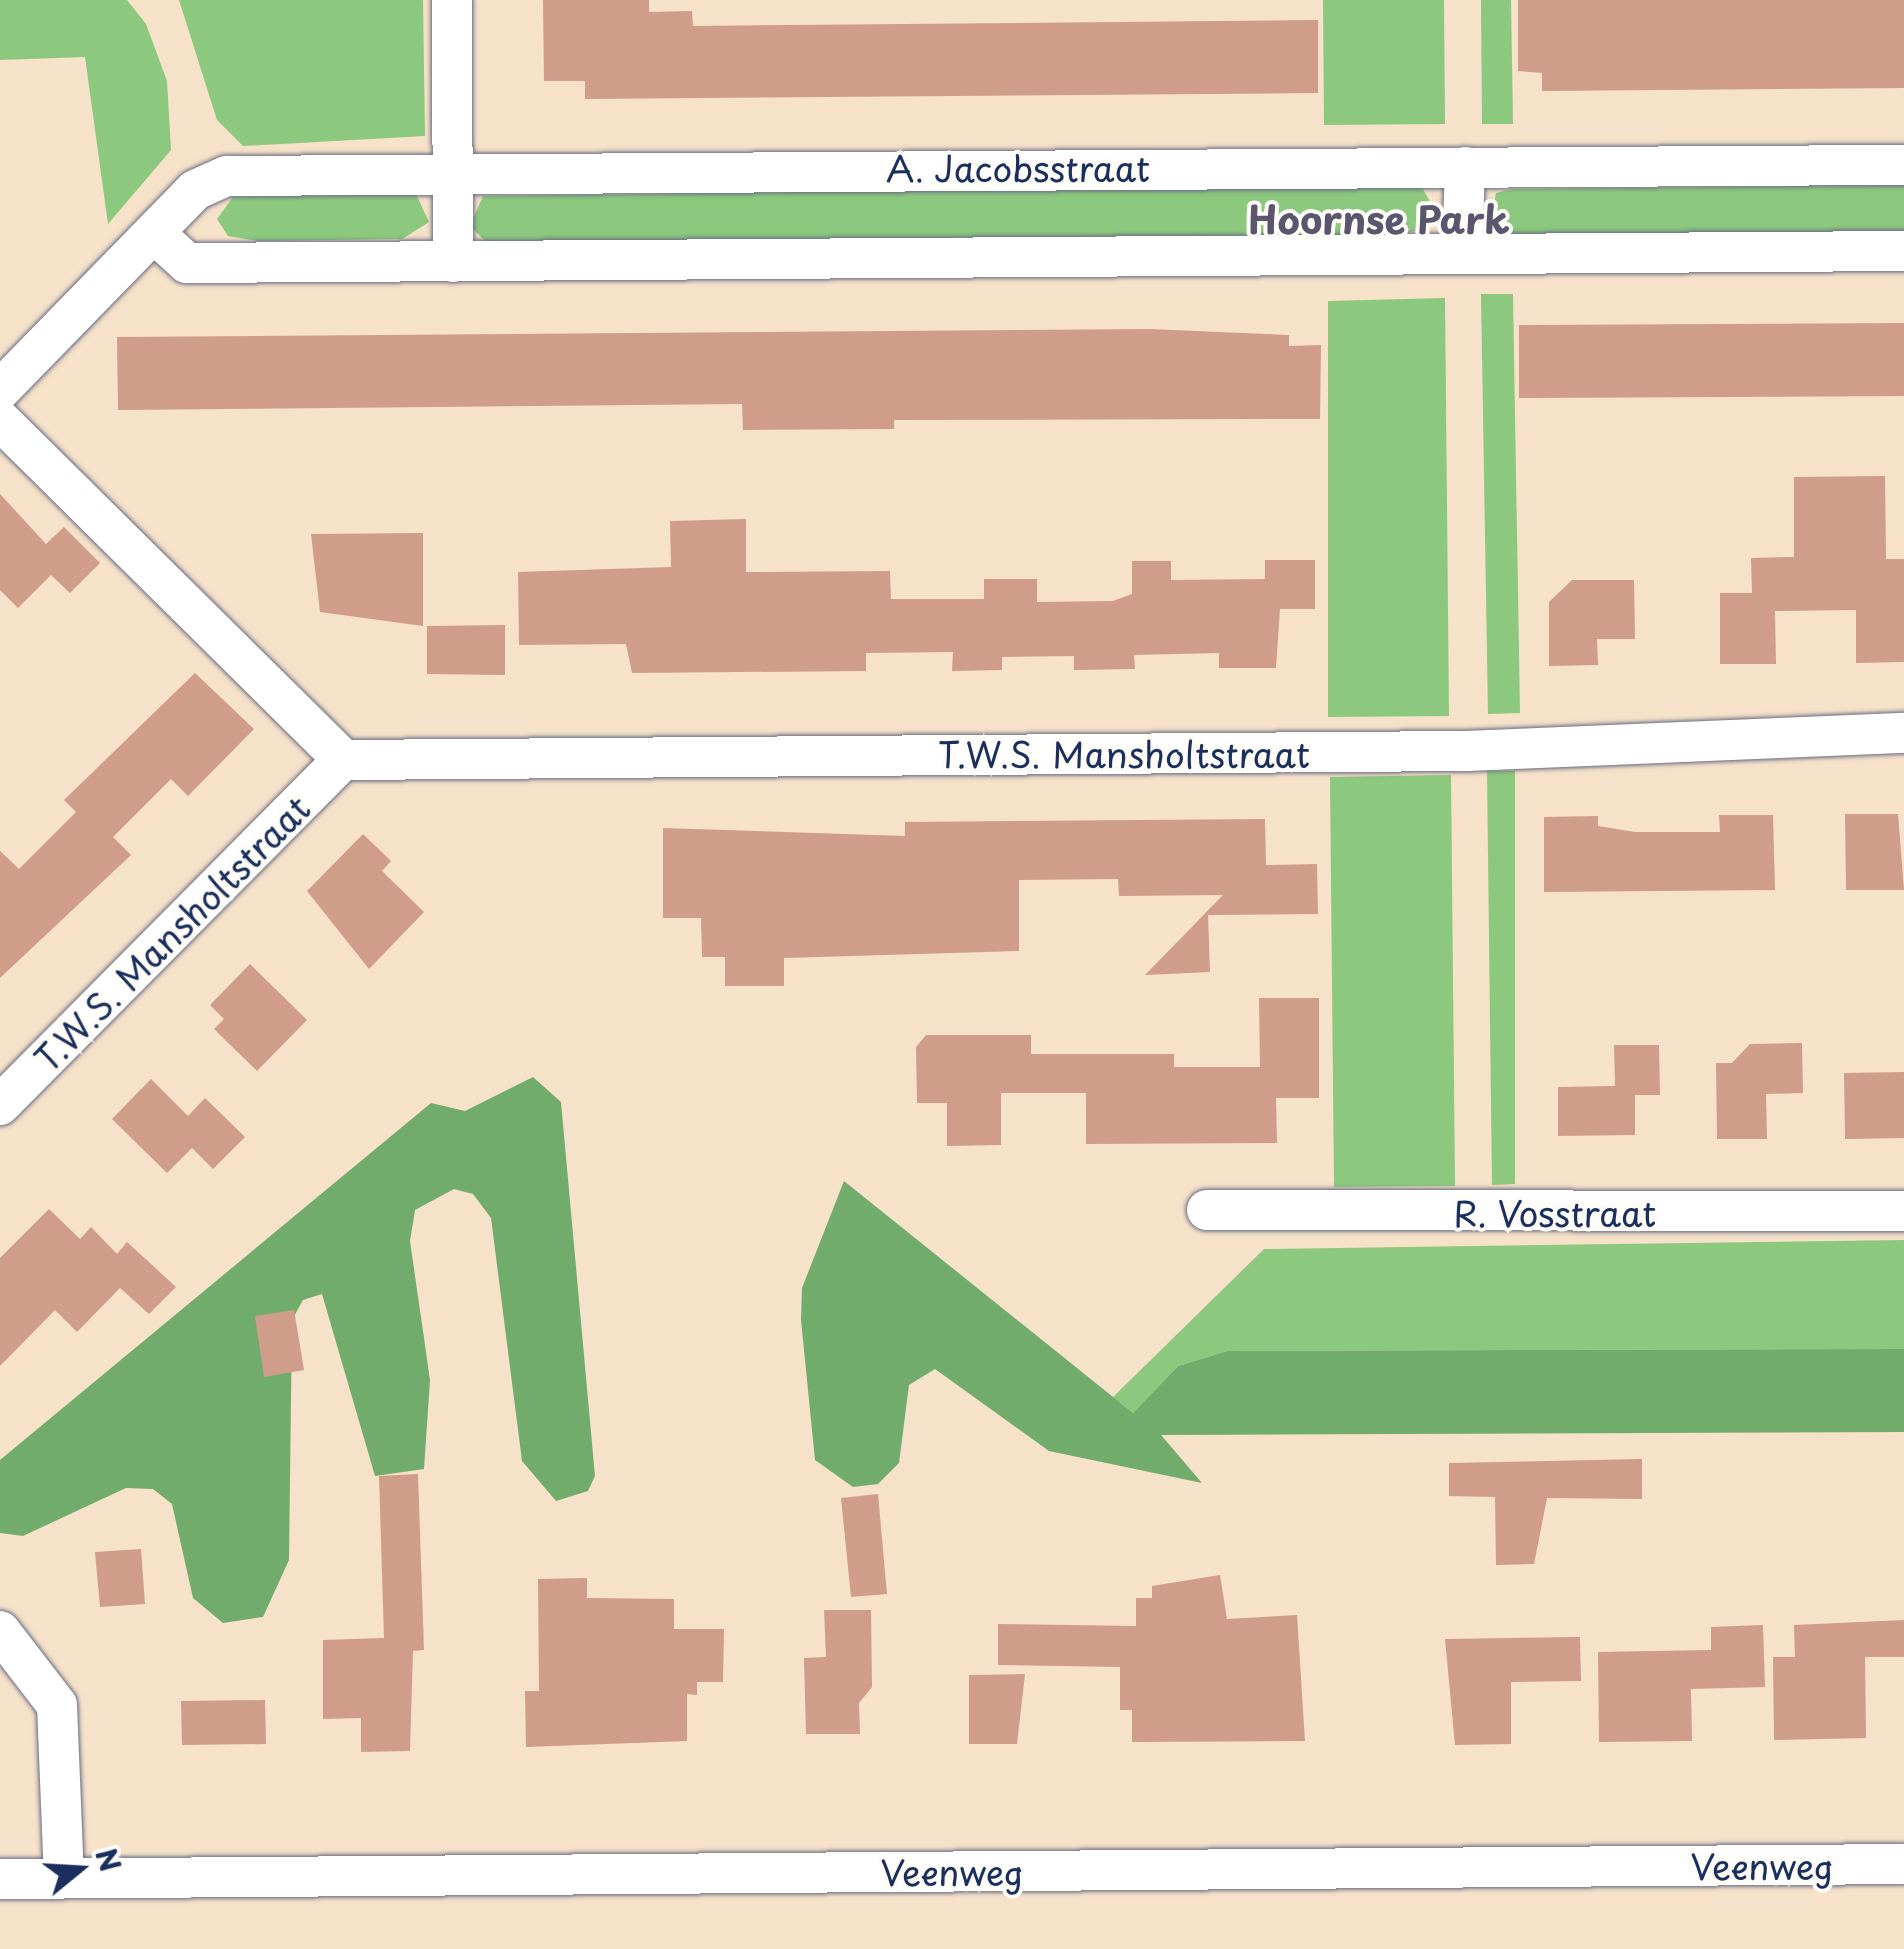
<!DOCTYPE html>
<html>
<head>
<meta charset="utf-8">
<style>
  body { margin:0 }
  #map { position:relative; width:1904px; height:1949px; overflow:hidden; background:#f6e1c9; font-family:"Playpen Sans",sans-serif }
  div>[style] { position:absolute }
  .green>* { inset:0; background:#8cc87d }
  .forest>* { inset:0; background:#71ac6c }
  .building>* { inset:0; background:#cf9d8a }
  .roads { filter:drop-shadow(0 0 2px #686d83) drop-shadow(0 0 2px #686d83) }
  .street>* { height:40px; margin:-20px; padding:0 20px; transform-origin:20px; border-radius:20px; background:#fff }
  span { translate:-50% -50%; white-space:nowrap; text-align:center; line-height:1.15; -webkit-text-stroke:8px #fdfcf7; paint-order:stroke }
  .street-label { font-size:35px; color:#1b2f5e }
  .neighbourhood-label { font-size:38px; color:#5a566d; font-weight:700 }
  .north { position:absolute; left:30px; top:1819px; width:100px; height:100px; -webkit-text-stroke:8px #fdfcf7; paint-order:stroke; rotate:72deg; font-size:28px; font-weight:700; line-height:40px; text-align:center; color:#1b2f5e }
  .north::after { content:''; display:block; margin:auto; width:35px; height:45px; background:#1b2f5e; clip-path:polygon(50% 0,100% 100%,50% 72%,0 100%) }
</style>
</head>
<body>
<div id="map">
  <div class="green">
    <div style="clip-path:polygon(0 0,127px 0,146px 24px,167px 81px,171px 150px,108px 224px,85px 57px,0 60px)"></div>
    <div style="clip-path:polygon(179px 0,423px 0,425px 136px,243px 146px,217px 120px)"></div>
    <div style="clip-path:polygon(1323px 0,1444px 0,1445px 124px,1324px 125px)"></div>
    <div style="clip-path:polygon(1481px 0,1511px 0,1513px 124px,1482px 124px)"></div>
    <div style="clip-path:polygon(1420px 184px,1437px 214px,1431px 226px,1404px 234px,486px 242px,470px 226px,483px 196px)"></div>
    <div style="clip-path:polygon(1904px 185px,1904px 237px,1498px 235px,1491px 222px,1496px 193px,1512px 189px)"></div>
    <div style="clip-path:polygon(416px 194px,429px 222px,402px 239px,258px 241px,228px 236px,217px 219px,233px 197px)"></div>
    <div style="clip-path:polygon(1481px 294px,1513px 294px,1520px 713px,1488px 714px)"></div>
    <div style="clip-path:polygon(1445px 298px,1449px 716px,1328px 717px,1328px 301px)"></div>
    <div style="clip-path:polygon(1487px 771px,1515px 771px,1515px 1184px,1492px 1185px)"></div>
    <div style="clip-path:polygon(1451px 775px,1455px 1186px,1334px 1187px,1330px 777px)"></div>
    <div style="clip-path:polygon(1904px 1240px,1904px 1349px,1227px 1351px,1178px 1366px,1133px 1413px,1113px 1397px,1264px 1249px)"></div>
  </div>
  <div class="forest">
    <div style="clip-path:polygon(533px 1077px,561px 1102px,595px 1476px,588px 1491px,556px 1501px,522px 1461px,491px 1218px,473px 1194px,454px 1189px,415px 1210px,410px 1241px,430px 1380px,424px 1469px,375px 1476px,322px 1294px,303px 1300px,292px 1320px,289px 1560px,263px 1617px,223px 1623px,193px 1598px,172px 1504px,153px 1489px,126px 1488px,23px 1536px,0 1533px,0 1460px,431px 1103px,465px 1111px)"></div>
    <div style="clip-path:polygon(844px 1181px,1133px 1413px,1178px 1366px,1227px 1351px,1904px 1349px,1904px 1432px,1161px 1435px,1202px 1483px,1049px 1451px,935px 1369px,909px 1385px,899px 1463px,878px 1484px,853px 1487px,815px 1460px,801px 1320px,802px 1288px)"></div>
  </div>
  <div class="building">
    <div style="clip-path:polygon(543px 0,649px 0,649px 12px,692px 11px,693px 26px,1318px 20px,1318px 93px,585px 99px,585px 81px,544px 81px)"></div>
    <div style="clip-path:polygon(1518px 0,1904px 0,1904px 88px,1542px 91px,1542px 73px,1518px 71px)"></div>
    <div style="clip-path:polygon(1904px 323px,1904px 396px,1519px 398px,1519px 325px)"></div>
    <div style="clip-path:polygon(1149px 329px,1289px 335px,1289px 346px,1321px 345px,1320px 419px,894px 420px,894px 429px,743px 430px,742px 404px,118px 410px,117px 337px)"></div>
    <div style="clip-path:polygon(1885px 476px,1886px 559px,1904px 559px,1904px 662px,1856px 663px,1856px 610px,1775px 611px,1776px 664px,1720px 664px,1720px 593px,1752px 593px,1751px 558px,1794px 557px,1794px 477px)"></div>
    <div style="clip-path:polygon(0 494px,46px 544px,64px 527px,100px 563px,70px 593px,51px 575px,18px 608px,0 590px)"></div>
    <div style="clip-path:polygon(746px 519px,746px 572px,890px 571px,891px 599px,984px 599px,984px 579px,1037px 579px,1037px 602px,1113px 601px,1132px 594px,1132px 561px,1171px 561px,1171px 580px,1265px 579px,1265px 560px,1315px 560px,1315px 609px,1280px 609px,1276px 668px,1219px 668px,1219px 653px,1134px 655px,1135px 669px,1074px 670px,1074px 656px,1002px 657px,1002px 670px,952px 671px,953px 652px,866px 653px,866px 671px,632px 673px,626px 644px,519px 645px,518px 572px,671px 567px,670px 521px)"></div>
    <div style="clip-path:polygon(423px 533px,423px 626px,320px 612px,311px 534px)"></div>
    <div style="clip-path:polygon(1572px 580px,1634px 580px,1635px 639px,1597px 639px,1598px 665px,1549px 666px,1549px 602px)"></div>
    <div style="clip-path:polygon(505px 625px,505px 675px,427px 674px,427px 626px)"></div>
    <div style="clip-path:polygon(195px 673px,254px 729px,188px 796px,171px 779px,113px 837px,131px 855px,0 978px,0 851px,19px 869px,76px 812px,64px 800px)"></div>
    <div style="clip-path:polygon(1845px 814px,1898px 814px,1904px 890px,1846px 890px)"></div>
    <div style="clip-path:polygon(1719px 815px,1773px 815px,1775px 890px,1544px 892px,1544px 817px,1598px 816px,1598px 826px,1635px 832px,1720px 832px)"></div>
    <div style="clip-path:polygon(1265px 819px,1266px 865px,1317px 864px,1318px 914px,1208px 915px,1210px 972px,1145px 975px,1223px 895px,1119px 896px,1118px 879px,1019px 880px,1019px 951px,784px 958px,784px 986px,725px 986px,725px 957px,702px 957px,701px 918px,663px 918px,663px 828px,905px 836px,905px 822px)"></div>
    <div style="clip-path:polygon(363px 834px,391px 861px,382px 871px,424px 912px,369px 969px,307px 891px)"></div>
    <div style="clip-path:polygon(250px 964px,307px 1020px,257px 1071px,214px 1029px,224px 1019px,210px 1005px)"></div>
    <div style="clip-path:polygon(1259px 998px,1319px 998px,1319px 1098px,1276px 1098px,1277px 1143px,1086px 1144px,1086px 1093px,1001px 1093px,1001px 1145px,947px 1146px,947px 1103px,917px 1103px,916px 1047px,926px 1035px,1031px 1035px,1031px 1054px,1174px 1054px,1174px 1067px,1260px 1067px)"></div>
    <div style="clip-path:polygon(1802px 1043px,1803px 1093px,1766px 1094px,1767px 1139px,1717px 1139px,1716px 1063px,1732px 1063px,1750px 1044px)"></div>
    <div style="clip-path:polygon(1614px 1045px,1659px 1045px,1660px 1095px,1635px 1095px,1635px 1135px,1558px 1136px,1558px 1087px,1615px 1086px)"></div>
    <div style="clip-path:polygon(1904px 1072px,1904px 1138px,1845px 1139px,1844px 1073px)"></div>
    <div style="clip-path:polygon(151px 1079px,188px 1116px,205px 1098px,245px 1137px,213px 1169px,192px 1148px,167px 1173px,112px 1119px)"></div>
    <div style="clip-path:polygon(49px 1209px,80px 1239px,91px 1227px,117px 1254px,127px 1242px,176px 1287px,149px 1314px,120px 1288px,77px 1332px,55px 1310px,0 1366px,0 1258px)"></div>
    <div style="clip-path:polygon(294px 1310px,304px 1370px,264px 1377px,255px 1316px)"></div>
    <div style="clip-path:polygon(1642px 1459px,1642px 1499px,1547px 1498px,1534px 1564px,1496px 1565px,1495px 1497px,1449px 1496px,1449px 1463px)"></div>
    <div style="clip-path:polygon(418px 1474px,424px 1650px,413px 1651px,410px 1751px,361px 1752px,361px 1718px,323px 1719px,323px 1640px,384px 1638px,379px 1476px)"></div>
    <div style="clip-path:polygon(878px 1494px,887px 1594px,851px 1597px,841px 1498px)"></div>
    <div style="clip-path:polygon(141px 1549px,145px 1604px,100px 1607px,95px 1552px)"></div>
    <div style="clip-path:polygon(1220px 1575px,1227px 1619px,1297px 1615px,1305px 1741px,1132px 1742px,1132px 1710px,1120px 1710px,1120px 1667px,998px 1665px,998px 1624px,1136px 1626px,1136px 1598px,1152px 1598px,1152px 1586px)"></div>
    <div style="clip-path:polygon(587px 1578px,587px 1598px,674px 1599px,674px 1629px,724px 1629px,723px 1682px,697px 1682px,697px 1695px,687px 1694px,687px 1741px,526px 1747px,525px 1691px,539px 1691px,538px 1579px)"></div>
    <div style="clip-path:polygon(824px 1610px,871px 1610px,872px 1687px,859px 1703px,860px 1734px,806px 1734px,804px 1658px,826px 1657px)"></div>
    <div style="clip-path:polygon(1904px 1620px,1904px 1657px,1865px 1657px,1866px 1738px,1774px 1740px,1773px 1657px,1795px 1657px,1794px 1625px)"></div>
    <div style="clip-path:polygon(1763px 1625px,1765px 1687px,1691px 1689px,1692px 1741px,1599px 1742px,1598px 1652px,1711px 1650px,1711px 1627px)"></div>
    <div style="clip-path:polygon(1580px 1637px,1581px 1681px,1511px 1682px,1511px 1744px,1455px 1745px,1445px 1639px)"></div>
    <div style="clip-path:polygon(1025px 1674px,1017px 1744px,969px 1744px,969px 1675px)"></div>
    <div style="clip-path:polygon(265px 1700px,266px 1744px,182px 1745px,181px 1701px)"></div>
  </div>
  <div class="roads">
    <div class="street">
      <div style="left:452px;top:0;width:262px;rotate:89.8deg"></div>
      <div style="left:155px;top:234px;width:43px;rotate:42.2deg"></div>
      <div style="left:187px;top:263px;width:1717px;rotate:-0.4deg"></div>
      <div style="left:1462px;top:254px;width:87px;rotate:-88deg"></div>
      <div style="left:0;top:390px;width:279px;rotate:-45.7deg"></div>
      <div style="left:195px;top:190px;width:35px;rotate:-24deg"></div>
      <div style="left:227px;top:176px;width:1677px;rotate:-0.38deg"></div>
      <div style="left:0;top:420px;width:483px;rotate:44.7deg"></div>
      <div style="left:0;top:1105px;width:486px;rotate:-45.2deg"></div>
      <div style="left:343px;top:760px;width:1125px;rotate:-0.46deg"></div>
      <div style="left:1468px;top:751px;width:436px;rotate:-2.4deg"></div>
      <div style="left:1207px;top:1210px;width:697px;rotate:0.08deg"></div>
      <div style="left:0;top:1631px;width:93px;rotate:52.4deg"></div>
      <div style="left:57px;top:1705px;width:173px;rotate:87.7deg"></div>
      <div style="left:0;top:1879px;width:1904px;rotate:-0.45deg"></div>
    </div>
  </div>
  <div class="street-label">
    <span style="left:1018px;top:168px">A. Jacobsstraat</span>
    <span style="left:1124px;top:754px">T.W.S. Mansholtstraat</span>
    <span style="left:172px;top:933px;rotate:-45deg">T.W.S. Mansholtstraat</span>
    <span style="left:1555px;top:1213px">R. Vosstraat</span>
    <span style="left:1762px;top:1866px">Veenweg</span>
    <span style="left:952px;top:1872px">Veenweg</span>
  </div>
  <div class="neighbourhood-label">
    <span style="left:1379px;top:219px">Hoornse Park</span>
  </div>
  <div class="north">N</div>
</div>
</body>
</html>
